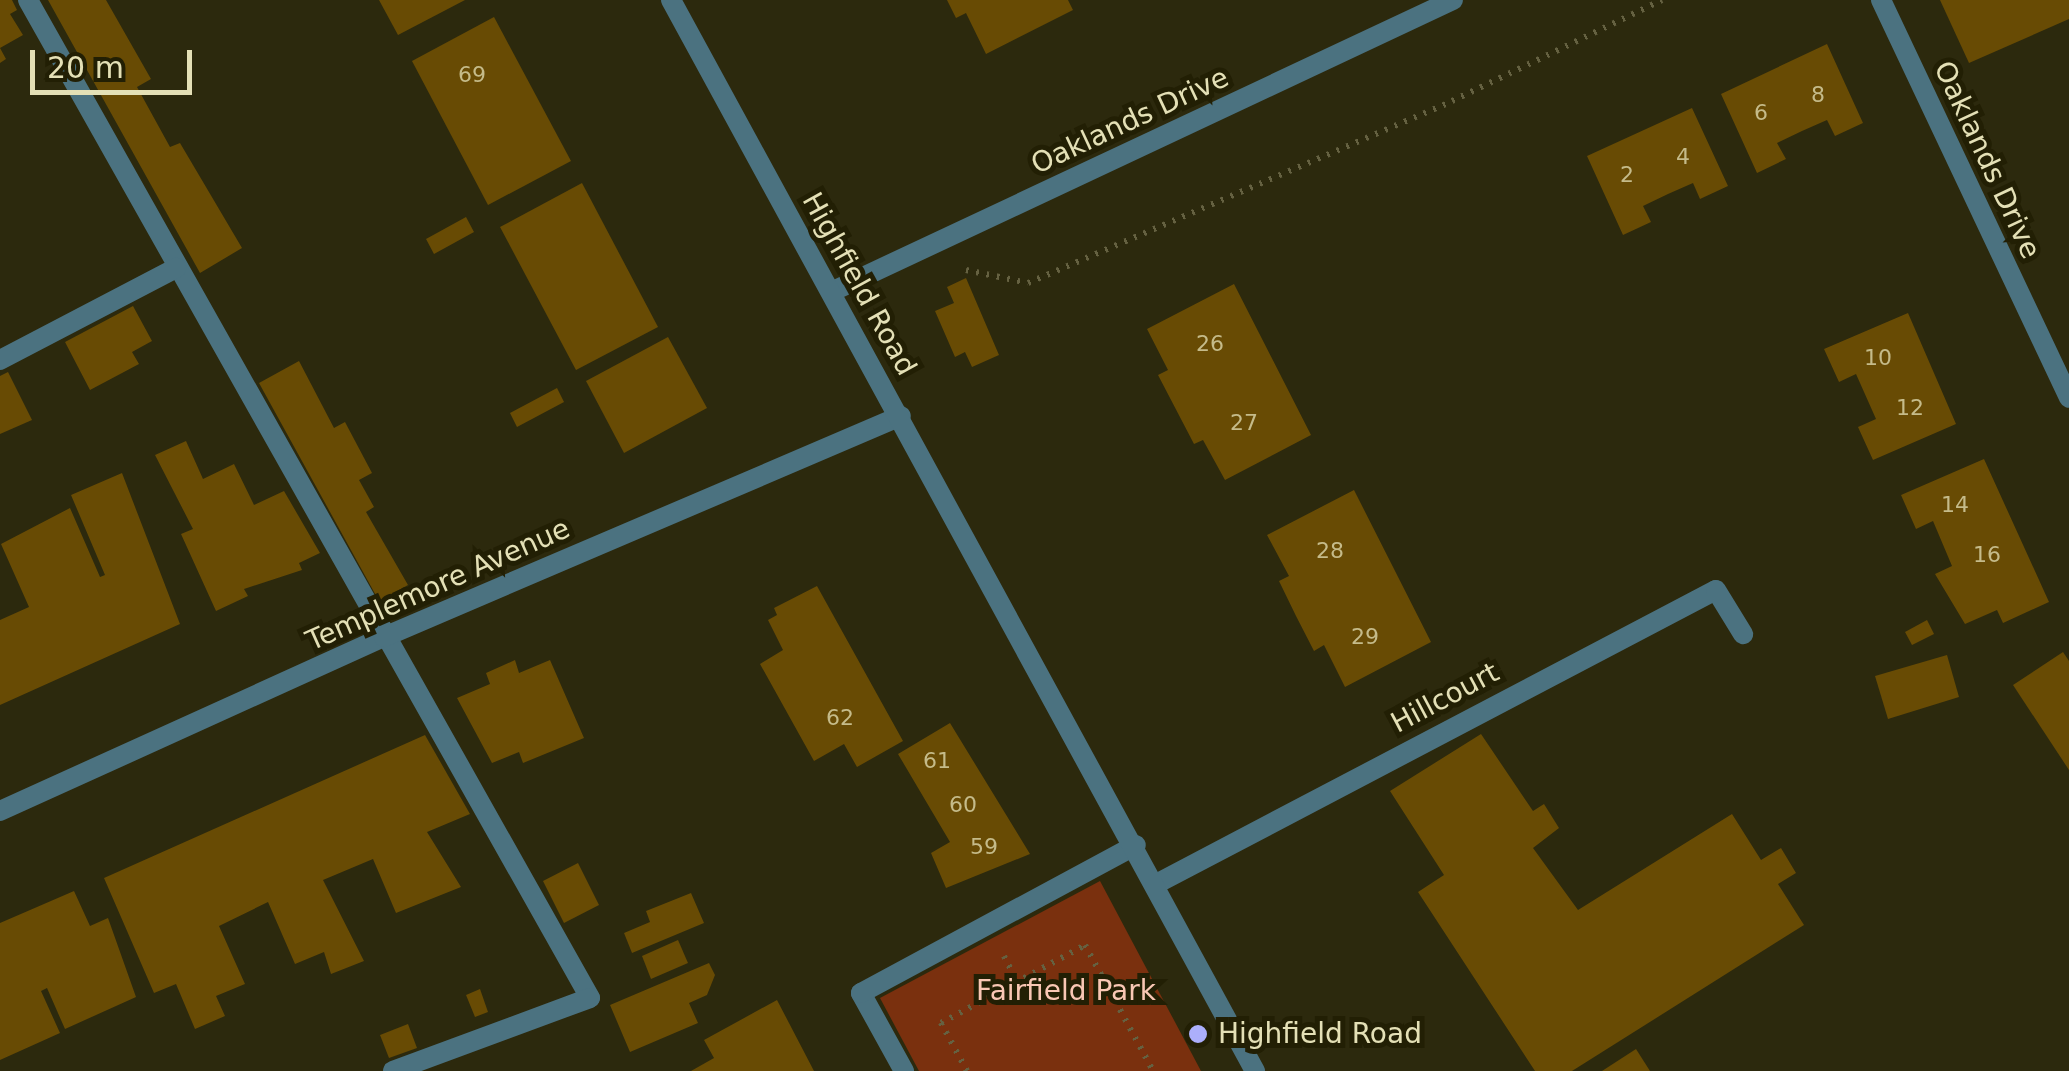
<!DOCTYPE html>
<html>
<head>
<meta charset="utf-8">
<style>
  body { margin:0 }
  #map { position:relative; width:2069px; height:1071px; overflow:hidden; background:#2c290d; font-family:"DejaVu Sans",sans-serif }
  div>[style] { position:absolute }
  .green>* { inset:0; background:#7a300e }
  .building>* { inset:0; background:#684b04 }
  .path>* { height:6px; margin-top:-3px; transform-origin:0; background:repeating-linear-gradient(90deg,#656141 0 2.5px,transparent 0 10.5px) }
  .service>* { height:20px; margin:-10px; padding:0 10px; transform-origin:10px; border-radius:10px; background:#4b7280 }
  .minor>* { height:20px; margin:-10px; padding:0 10px; transform-origin:10px; border-radius:10px; background:#4b7280 }
  .tertiary>* { height:20px; margin:-10px; padding:0 10px; transform-origin:10px; border-radius:10px; background:#4b7280 }
  .dots>* { width:28px; height:28px; translate:-50% -50%; box-sizing:border-box; border:5px solid #221f04; border-radius:50% }
  span { translate:-50% -50%; white-space:nowrap; text-align:center; line-height:1.15; -webkit-text-stroke:10px #221f04; paint-order:stroke }
  .number-label { font-size:22px; color:#c5bb8a }
  .number-label span { -webkit-text-stroke-width:0 }
  .street-label { font-size:28px; color:#e4e0b6 }
  .park-label { font-size:28px; color:#f9c7b4 }
  .poi-label { font-size:28px; color:#e4e0b6 }
  .left { translate:0 -50%; text-align:left }
  .scale { position:absolute; left:30px; top:50px; width:162px; height:45px; box-sizing:border-box; border:5px solid #e4e0b6; border-top:0; padding-left:12px; font-size:30px; line-height:35px; white-space:nowrap; color:#e4e0b6; -webkit-text-stroke:8px #221f04; paint-order:stroke }
</style>
</head>
<body>
<div id="map">
  <div class="green">
    <div style="clip-path:polygon(1100px 881px,1201px 1071px,919px 1071px,880px 998px)"></div>
  </div>
  <div class="building">
    <div style="clip-path:polygon(0 0,12px 0,17px 10px,10px 14px,23px 35px,0 48px,6px 59px,0 63px)"></div>
    <div style="clip-path:polygon(48px 0,106px 0,151px 79px,137px 87px,170px 147px,180px 143px,242px 248px,200px 273px)"></div>
    <div style="clip-path:polygon(379px 0,465px 0,398px 35px)"></div>
    <div style="clip-path:polygon(947px 0,1068px 0,1073px 10px,986px 54px,966px 13px,956px 18px)"></div>
    <div style="clip-path:polygon(1940px 0,2069px 0,2069px 19px,1969px 63px)"></div>
    <div style="clip-path:polygon(494px 17px,571px 161px,488px 205px,412px 61px)"></div>
    <div style="clip-path:polygon(1827px 44px,1863px 123px,1835px 136px,1827px 120px,1802px 131px,1777px 143px,1786px 159px,1757px 173px,1721px 94px)"></div>
    <div style="clip-path:polygon(1692px 108px,1728px 186px,1700px 199px,1693px 183px,1668px 194px,1643px 206px,1651px 222px,1623px 235px,1587px 156px)"></div>
    <div style="clip-path:polygon(582px 183px,658px 327px,576px 370px,500px 227px)"></div>
    <div style="clip-path:polygon(466px 217px,474px 232px,434px 254px,426px 239px)"></div>
    <div style="clip-path:polygon(966px 278px,999px 355px,972px 367px,965px 352px,955px 357px,935px 311px,954px 303px,947px 287px)"></div>
    <div style="clip-path:polygon(1234px 284px,1311px 435px,1225px 480px,1203px 440px,1194px 444px,1158px 375px,1168px 370px,1147px 329px)"></div>
    <div style="clip-path:polygon(133px 306px,152px 341px,132px 352px,139px 364px,90px 390px,65px 342px)"></div>
    <div style="clip-path:polygon(1908px 313px,1956px 424px,1873px 460px,1858px 427px,1876px 419px,1856px 374px,1839px 382px,1824px 349px)"></div>
    <div style="clip-path:polygon(668px 337px,707px 408px,624px 453px,586px 381px)"></div>
    <div style="clip-path:polygon(299px 361px,334px 428px,345px 422px,372px 473px,359px 480px,374px 507px,366px 512px,408px 585px,379px 601px,259px 383px)"></div>
    <div style="clip-path:polygon(8px 372px,32px 420px,0 434px,0 376px)"></div>
    <div style="clip-path:polygon(557px 388px,564px 402px,517px 427px,510px 413px)"></div>
    <div style="clip-path:polygon(186px 441px,203px 479px,234px 464px,254px 505px,284px 491px,320px 553px,299px 563px,302px 570px,244px 589px,248px 596px,216px 611px,181px 534px,193px 529px,155px 455px)"></div>
    <div style="clip-path:polygon(1984px 459px,2049px 602px,2003px 623px,1997px 610px,1965px 624px,1935px 574px,1952px 566px,1933px 521px,1916px 529px,1901px 495px)"></div>
    <div style="clip-path:polygon(122px 473px,180px 624px,0 705px,0 620px,29px 607px,1px 544px,70px 508px,100px 577px,105px 575px,71px 495px)"></div>
    <div style="clip-path:polygon(1354px 490px,1431px 642px,1345px 687px,1324px 645px,1314px 651px,1296px 616px,1279px 581px,1289px 576px,1267px 535px)"></div>
    <div style="clip-path:polygon(817px 586px,903px 741px,857px 767px,844px 744px,814px 761px,760px 664px,783px 650px,768px 620px,777px 615px,774px 608px)"></div>
    <div style="clip-path:polygon(1927px 620px,1934px 634px,1912px 645px,1905px 632px)"></div>
    <div style="clip-path:polygon(2063px 652px,2069px 661px,2069px 770px,2013px 685px)"></div>
    <div style="clip-path:polygon(1947px 655px,1959px 697px,1888px 719px,1875px 676px)"></div>
    <div style="clip-path:polygon(515px 660px,519px 673px,550px 660px,584px 738px,523px 763px,519px 752px,492px 763px,457px 698px,490px 684px,486px 673px)"></div>
    <div style="clip-path:polygon(950px 723px,1030px 854px,946px 888px,931px 853px,950px 842px,898px 754px)"></div>
    <div style="clip-path:polygon(1481px 734px,1533px 811px,1544px 804px,1559px 828px,1533px 848px,1578px 910px,1732px 814px,1761px 860px,1781px 848px,1796px 873px,1778px 884px,1804px 925px,1572px 1071px,1535px 1071px,1418px 892px,1444px 875px,1390px 791px)"></div>
    <div style="clip-path:polygon(425px 735px,470px 814px,427px 832px,461px 887px,396px 913px,373px 859px,323px 880px,364px 961px,331px 974px,324px 952px,295px 964px,268px 902px,219px 926px,245px 984px,216px 996px,225px 1016px,195px 1029px,176px 984px,154px 993px,104px 878px)"></div>
    <div style="clip-path:polygon(578px 863px,599px 905px,564px 923px,543px 881px)"></div>
    <div style="clip-path:polygon(74px 891px,90px 926px,108px 918px,136px 997px,65px 1029px,47px 988px,41px 991px,60px 1033px,0 1060px,0 923px)"></div>
    <div style="clip-path:polygon(691px 893px,704px 923px,632px 953px,624px 933px,650px 922px,646px 911px)"></div>
    <div style="clip-path:polygon(678px 940px,688px 963px,651px 979px,642px 956px)"></div>
    <div style="clip-path:polygon(709px 963px,715px 975px,707px 995px,689px 1003px,698px 1023px,630px 1052px,610px 1005px)"></div>
    <div style="clip-path:polygon(480px 989px,488px 1012px,475px 1017px,466px 995px)"></div>
    <div style="clip-path:polygon(777px 1000px,814px 1071px,691px 1071px,714px 1058px,704px 1040px)"></div>
    <div style="clip-path:polygon(408px 1024px,417px 1048px,389px 1058px,380px 1035px)"></div>
    <div style="clip-path:polygon(1636px 1049px,1650px 1071px,1602px 1071px)"></div>
  </div>
  <div class="path">
    <div style="left:966px;top:270px;width:63px;rotate:11.8deg"></div>
    <div style="left:1028px;top:283px;width:461px;rotate:-23.2deg"></div>
    <div style="left:1452px;top:101px;width:233px;rotate:-25.7deg"></div>
    <div style="left:1004px;top:956px;width:29px;rotate:63deg"></div>
    <div style="left:967px;top:1071px;width:55px;rotate:-118.4deg"></div>
    <div style="left:941px;top:1023px;width:164px;rotate:-28.4deg"></div>
    <div style="left:1085px;top:945px;width:143px;rotate:61.6deg"></div>
  </div>
  <div class="service">
    <div style="left:28px;top:0;width:1145px;rotate:60.61deg"></div>
    <div style="left:590px;top:998px;width:210px;rotate:159.7deg"></div>
    <div style="left:0;top:360px;width:199px;rotate:-27.6deg"></div>
    <div style="left:1156px;top:884px;width:632px;rotate:-27.7deg"></div>
    <div style="left:1716px;top:590px;width:52px;rotate:58.5deg"></div>
  </div>
  <div class="minor">
    <div style="left:1881px;top:0;width:440px;rotate:64.7deg"></div>
    <div style="left:831px;top:292px;width:687px;rotate:-25.15deg"></div>
    <div style="left:0;top:811px;width:422px;rotate:-24.4deg"></div>
    <div style="left:384px;top:637px;width:562px;rotate:-23.15deg"></div>
    <div style="left:904px;top:1071px;width:89px;rotate:-118.9deg"></div>
    <div style="left:861px;top:993px;width:312px;rotate:-28.3deg"></div>
  </div>
  <div class="tertiary">
    <div style="left:671px;top:0;width:1220px;rotate:61.4deg"></div>
  </div>
  <div class="dots">
    <div style="left:1198px;top:1034px;background:#acaffb"></div>
  </div>
  <div class="number-label">
    <span style="left:472px;top:75px">69</span>
    <span style="left:1818px;top:95px">8</span>
    <span style="left:1761px;top:113px">6</span>
    <span style="left:1683px;top:157px">4</span>
    <span style="left:1627px;top:175px">2</span>
    <span style="left:1210px;top:344px">26</span>
    <span style="left:1878px;top:358px">10</span>
    <span style="left:1910px;top:408px">12</span>
    <span style="left:1244px;top:423px">27</span>
    <span style="left:1955px;top:505px">14</span>
    <span style="left:1330px;top:551px">28</span>
    <span style="left:1987px;top:555px">16</span>
    <span style="left:1365px;top:637px">29</span>
    <span style="left:840px;top:718px">62</span>
    <span style="left:937px;top:761px">61</span>
    <span style="left:963px;top:805px">60</span>
    <span style="left:984px;top:847px">59</span>
  </div>
  <div class="street-label">
    <span style="left:1130px;top:121px;rotate:-25deg">Oaklands Drive</span>
    <span style="left:1987px;top:160px;rotate:65deg">Oaklands Drive</span>
    <span style="left:859px;top:284px;rotate:61deg">Highfield Road</span>
    <span style="left:438px;top:585px;rotate:-24deg">Templemore Avenue</span>
    <span style="left:1445px;top:698px;rotate:-28deg">Hillcourt</span>
  </div>
  <div class="park-label">
    <span style="left:1066px;top:991px">Fairfield Park</span>
  </div>
  <div class="poi-label">
    <span class="left" style="left:1218px;top:1034px">Highfield Road</span>
  </div>
  <div class="scale">20 m</div>
</div>
</body>
</html>
